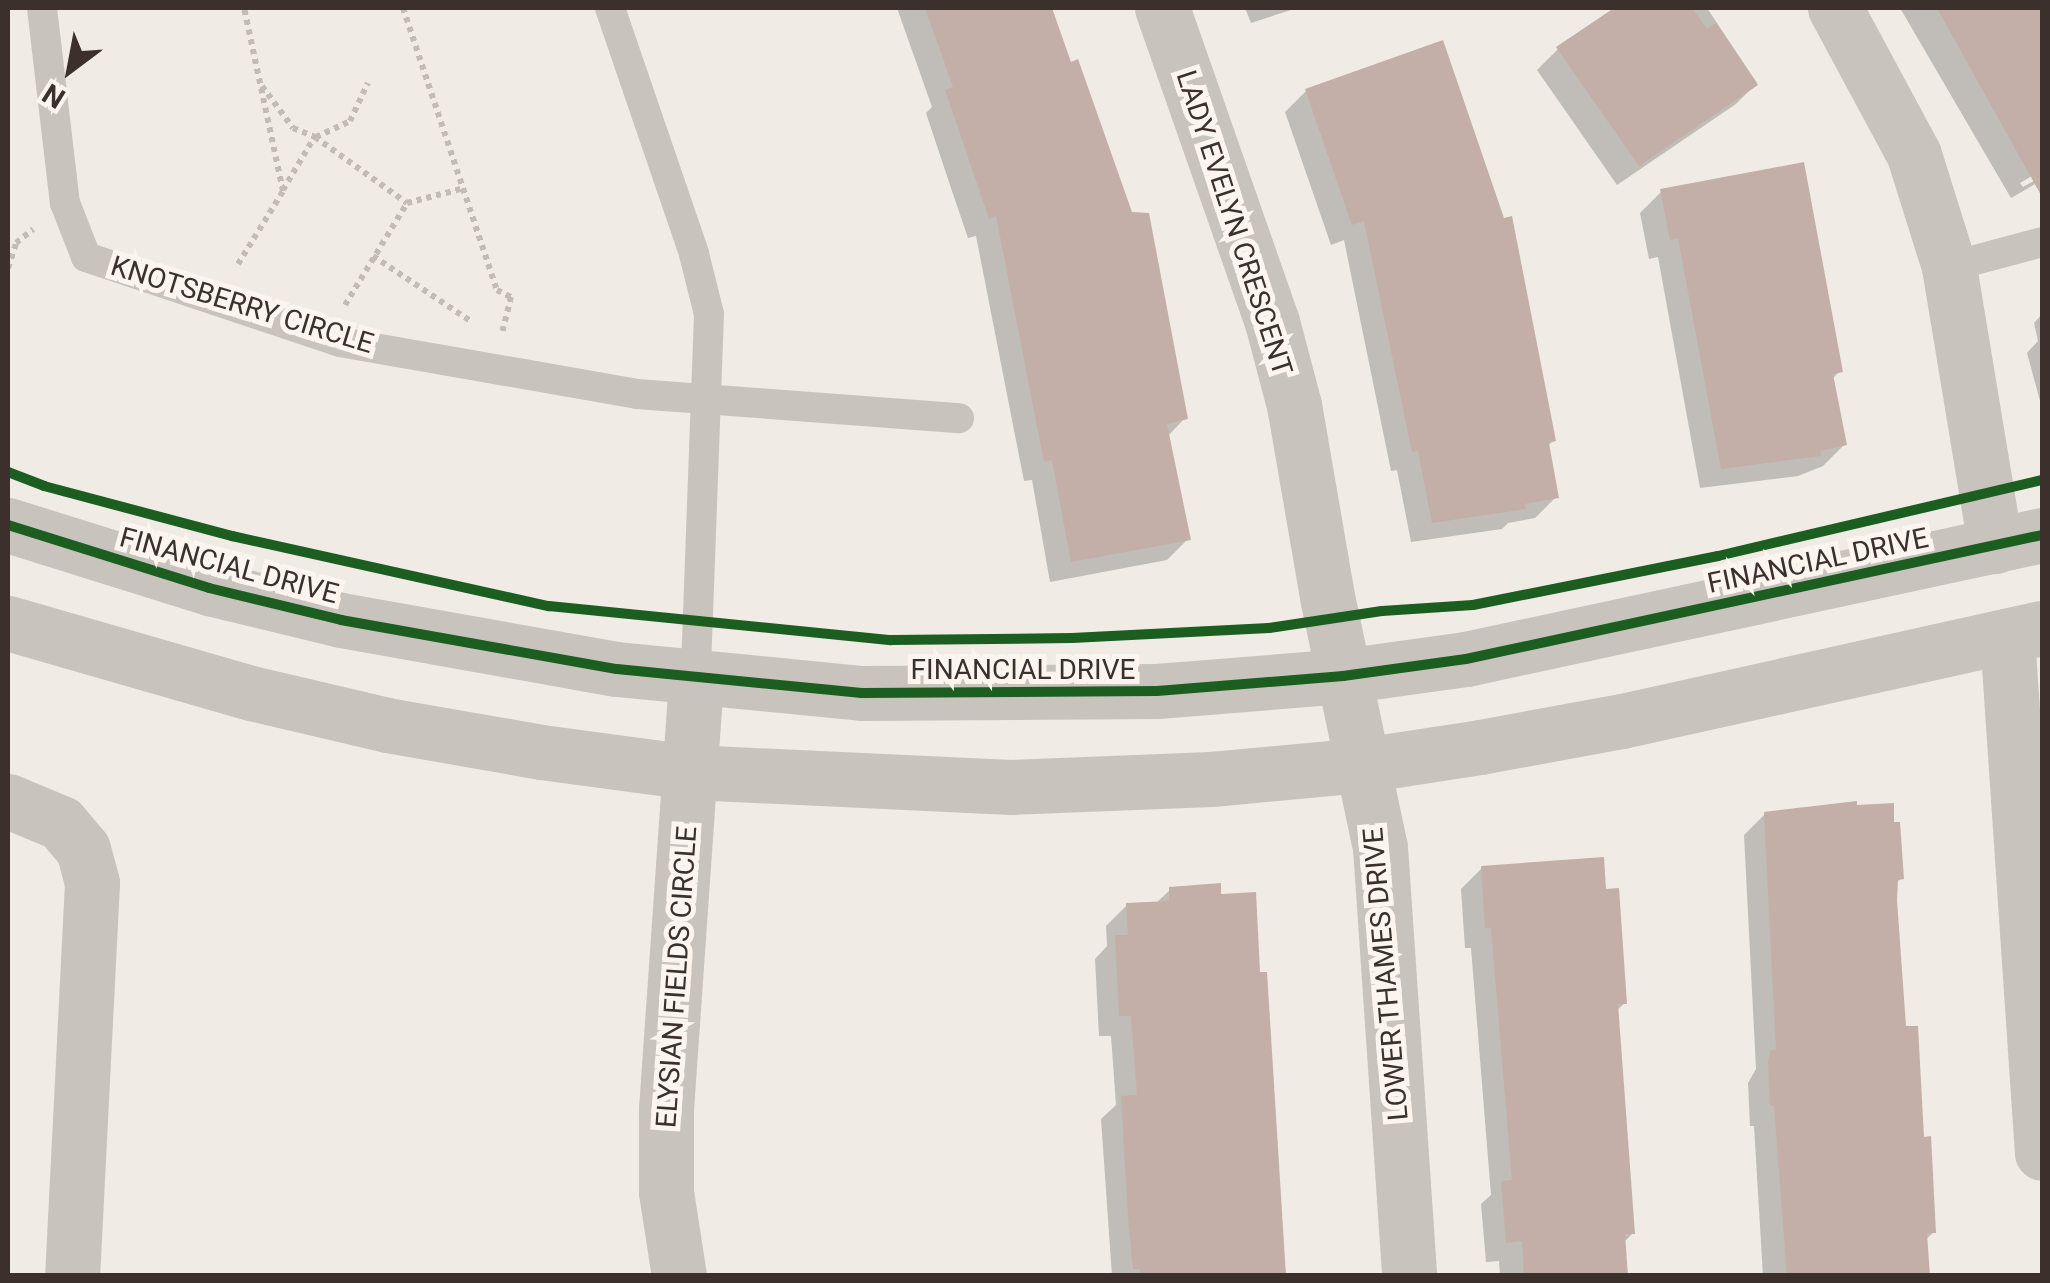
<!DOCTYPE html>
<html>
<head>
<meta charset="utf-8">
<style>
  body { margin:0 }
  #map { position:relative; width:2050px; height:1283px; overflow:hidden; background:#f0ebe5; font-family:Roboto,sans-serif }
  div>[style] { position:absolute }
  .shadow>* { inset:0; background:#0003 }
  .building>* { inset:0; background:#c3afa7 }
  .path>* { height:6px; margin-top:-3px; transform-origin:0; background:repeating-linear-gradient(90deg,#c2bbb6 0 5px,transparent 0 10px) }
  .service>* { height:30px; margin:-15px; padding:0 15px; transform-origin:15px; border-radius:15px; background:#c9c3be }
  .minor>* { height:55px; margin:-27.5px; padding:0 27.5px; transform-origin:27.5px; border-radius:27.5px; background:#c9c3be }
  .tertiary>* { height:55px; margin:-27.5px; padding:0 27.5px; transform-origin:27.5px; border-radius:27.5px; background:#c9c3be }
  .cycleway>* { height:10px; margin:-5px; padding:0 5px; transform-origin:5px; border-radius:5px; background:#1b5e20 }
  span { translate:-50% -50%; white-space:nowrap; text-align:center; line-height:1.15; -webkit-text-stroke:10px #fbf5ee; paint-order:stroke }
  .street-label { font-size:28px; color:#3b302b }
  .frame { position:absolute; inset:0; border:10px solid #3b302b; pointer-events:none }
  .north { position:absolute; left:20px; top:20px; width:100px; height:100px; -webkit-text-stroke:8px #fbf5ee; paint-order:stroke; rotate:212deg; font-size:28px; font-weight:700; line-height:40px; text-align:center; color:#3b302b }
  .north::after { content:''; display:block; margin:auto; width:35px; height:45px; background:#3b302b; clip-path:polygon(50% 0,100% 100%,50% 72%,0 100%) }
</style>
</head>
<body>
<div id="map">
  <div class="shadow">
    <div style="clip-path:polygon(897px 8px,1049px 8px,1185px 418px,1167px 437px,1188px 539px,1167px 560px,1050px 582px,1032px 480px,1024px 481px,976px 236px,968px 238px,952px 191px,926px 113px,932px 107px)"></div>
    <div style="clip-path:polygon(1245px 8px,1297px 8px,1251px 23px)"></div>
    <div style="clip-path:polygon(1618px 8px,1707px 8px,1757px 83px,1736px 104px,1617px 185px,1537px 70px,1558px 49px)"></div>
    <div style="clip-path:polygon(1900px 8px,2042px 8px,2042px 170px,2020px 183px,2023px 187px,2042px 176px,2042px 180px,2011px 198px)"></div>
    <div style="clip-path:polygon(1306px 91px,1553px 440px,1547px 447px,1556px 497px,1535px 518px,1508px 523px,1502px 529px,1411px 542px,1397px 470px,1391px 471px,1344px 240px,1331px 245px,1285px 112px)"></div>
    <div style="clip-path:polygon(1661px 192px,1840px 371px,1831px 380px,1844px 445px,1823px 466px,1798px 476px,1700px 488px,1658px 257px,1649px 259px,1640px 213px)"></div>
    <div style="clip-path:polygon(2042px 314px,2042px 401px,2040px 401px,2027px 353px,2038px 341px,2034px 323px)"></div>
    <div style="clip-path:polygon(1891px 806px,1901px 878px,1895px 884px,1904px 1029px,1934px 1232px,1924px 1241px,1925px 1276px,1763px 1276px,1754px 1126px,1750px 1126px,1748px 1083px,1756px 1069px,1744px 835px,1765px 814px,1791px 813px,1795px 808px)"></div>
    <div style="clip-path:polygon(1482px 868px,1625px 1003px,1616px 1011px,1633px 1233px,1623px 1243px,1625px 1276px,1500px 1276px,1499px 1261px,1486px 1262px,1481px 1204px,1491px 1195px,1471px 948px,1465px 948px,1461px 889px)"></div>
    <div style="clip-path:polygon(1170px 890px,1283px 1276px,1112px 1276px,1101px 1119px,1116px 1105px,1111px 1036px,1099px 1036px,1095px 959px,1107px 946px,1106px 926px,1127px 905px,1155px 904px)"></div>
  </div>
  <div class="building">
    <div style="clip-path:polygon(925px 8px,1052px 8px,1071px 62px,1078px 59px,1132px 212px,1149px 213px,1188px 419px,1167px 424px,1191px 540px,1071px 562px,1052px 460px,1044px 462px,996px 216px,989px 219px,972px 169px,945px 90px,953px 87px)"></div>
    <div style="clip-path:polygon(1614px 8px,1692px 8px,1707px 29px,1716px 23px,1758px 85px,1639px 166px,1556px 47px)"></div>
    <div style="clip-path:polygon(1937px 8px,2042px 8px,2042px 197px)"></div>
    <div style="clip-path:polygon(1443px 40px,1504px 218px,1512px 216px,1556px 441px,1549px 443px,1559px 498px,1524px 504px,1526px 509px,1432px 523px,1418px 451px,1412px 452px,1364px 221px,1352px 225px,1305px 89px)"></div>
    <div style="clip-path:polygon(1804px 162px,1843px 372px,1833px 374px,1847px 445px,1820px 451px,1821px 456px,1721px 469px,1678px 238px,1670px 240px,1660px 189px)"></div>
    <div style="clip-path:polygon(1857px 801px,1857px 805px,1894px 803px,1894px 822px,1900px 822px,1904px 879px,1898px 880px,1897px 900px,1906px 1026px,1918px 1026px,1924px 1137px,1931px 1136px,1936px 1233px,1927px 1233px,1930px 1276px,1787px 1276px,1774px 1106px,1770px 1105px,1768px 1061px,1771px 1050px,1776px 1050px,1764px 812px)"></div>
    <div style="clip-path:polygon(1604px 857px,1606px 889px,1619px 888px,1627px 1004px,1618px 1004px,1635px 1234px,1625px 1234px,1628px 1276px,1524px 1276px,1522px 1241px,1506px 1243px,1501px 1181px,1512px 1180px,1491px 928px,1485px 928px,1481px 866px)"></div>
    <div style="clip-path:polygon(1221px 883px,1221px 894px,1256px 892px,1260px 972px,1267px 972px,1286px 1276px,1140px 1276px,1140px 1269px,1133px 1269px,1128px 1217px,1121px 1096px,1137px 1095px,1131px 1016px,1119px 1016px,1115px 935px,1128px 935px,1126px 903px,1169px 901px,1169px 887px)"></div>
  </div>
  <div class="path">
    <div style="left:403px;top:8px;width:297px;rotate:71.6deg"></div>
    <div style="left:497px;top:290px;width:16px;rotate:27deg"></div>
    <div style="left:511px;top:297px;width:36px;rotate:104deg"></div>
    <div style="left:262px;top:86px;width:52px;rotate:53.6deg"></div>
    <div style="left:293px;top:128px;width:24px;rotate:22deg"></div>
    <div style="left:315px;top:137px;width:113px;rotate:35.7deg"></div>
    <div style="left:316px;top:137px;width:38px;rotate:-25deg"></div>
    <div style="left:350px;top:121px;width:42px;rotate:-64.7deg"></div>
    <div style="left:283px;top:190px;width:63px;rotate:-59.3deg"></div>
    <div style="left:373px;top:256px;width:119px;rotate:33.7deg"></div>
    <div style="left:238px;top:264px;width:86px;rotate:-58.3deg"></div>
    <div style="left:283px;top:191px;width:187px;rotate:-102deg"></div>
    <div style="left:8px;top:268px;width:26px;rotate:-72deg"></div>
    <div style="left:16px;top:243px;width:22px;rotate:-39deg"></div>
    <div style="left:345px;top:305px;width:119px;rotate:-58.7deg"></div>
    <div style="left:407px;top:203px;width:59px;rotate:-14.7deg"></div>
  </div>
  <div class="service">
    <div style="left:42px;top:8px;width:196px;rotate:83.3deg"></div>
    <div style="left:65px;top:203px;width:58px;rotate:68.7deg"></div>
    <div style="left:86px;top:257px;width:268px;rotate:18.5deg"></div>
    <div style="left:340px;top:342px;width:302px;rotate:9.9deg"></div>
    <div style="left:637px;top:394px;width:323px;rotate:4.3deg"></div>
    <div style="left:610px;top:8px;width:260px;rotate:71.1deg"></div>
    <div style="left:694px;top:254px;width:62px;rotate:76deg"></div>
    <div style="left:709px;top:314px;width:363px;rotate:92.1deg"></div>
    <div style="left:1949px;top:267px;width:96px;rotate:-15deg"></div>
  </div>
  <div class="minor">
    <div style="left:1162px;top:8px;width:333px;rotate:70.7deg"></div>
    <div style="left:1272px;top:322px;width:86px;rotate:75.2deg"></div>
    <div style="left:1294px;top:405px;width:199px;rotate:80.2deg"></div>
    <div style="left:1328px;top:601px;width:251px;rotate:78.1deg"></div>
    <div style="left:1380px;top:847px;width:430px;rotate:86.1deg"></div>
    <div style="left:1835px;top:8px;width:167px;rotate:61.7deg"></div>
    <div style="left:1914px;top:155px;width:117px;rotate:72.6deg"></div>
    <div style="left:1949px;top:267px;width:283px;rotate:80.6deg"></div>
    <div style="left:2007px;top:636px;width:518px;rotate:86.13deg"></div>
    <div style="left:8px;top:801px;width:57px;rotate:22.5deg"></div>
    <div style="left:61px;top:823px;width:34px;rotate:50deg"></div>
    <div style="left:83px;top:849px;width:35px;rotate:75deg"></div>
    <div style="left:92px;top:883px;width:394px;rotate:92.9deg"></div>
    <div style="left:679px;top:1276px;width:85px;rotate:-98.8deg"></div>
    <div style="left:666px;top:1192px;width:83px;rotate:-90deg"></div>
    <div style="left:666px;top:1109px;width:433px;rotate:-86deg"></div>
  </div>
  <div class="tertiary">
    <div style="left:8px;top:525px;width:211px;rotate:17.4deg"></div>
    <div style="left:209px;top:588px;width:136px;rotate:13.6deg"></div>
    <div style="left:341px;top:620px;width:280px;rotate:10.1deg"></div>
    <div style="left:617px;top:669px;width:246px;rotate:5.6deg"></div>
    <div style="left:862px;top:693px;width:295px;rotate:-0.4deg"></div>
    <div style="left:1157px;top:691px;width:187px;rotate:-4.6deg"></div>
    <div style="left:1343px;top:676px;width:124px;rotate:-7.9deg"></div>
    <div style="left:1466px;top:659px;width:589px;rotate:-12.15deg"></div>
    <div style="left:8px;top:623px;width:253px;rotate:16.1deg"></div>
    <div style="left:251px;top:693px;width:140px;rotate:13.2deg"></div>
    <div style="left:387px;top:725px;width:156px;rotate:9.9deg"></div>
    <div style="left:541px;top:752px;width:151px;rotate:7.6deg"></div>
    <div style="left:691px;top:772px;width:320px;rotate:2.7deg"></div>
    <div style="left:1011px;top:787px;width:200px;rotate:-2.3deg"></div>
    <div style="left:1211px;top:779px;width:153px;rotate:-5.3deg"></div>
    <div style="left:1363px;top:765px;width:118px;rotate:-8.7deg"></div>
    <div style="left:1480px;top:747px;width:144px;rotate:-10.4deg"></div>
    <div style="left:1622px;top:721px;width:430px;rotate:-12.5deg"></div>
  </div>
  <div class="cycleway">
    <div style="left:8px;top:472px;width:39px;rotate:21deg"></div>
    <div style="left:44px;top:486px;width:195px;rotate:14.9deg"></div>
    <div style="left:232px;top:536px;width:325px;rotate:12.5deg"></div>
    <div style="left:549px;top:606px;width:344px;rotate:5.7deg"></div>
    <div style="left:891px;top:640px;width:181px;rotate:-0.6deg"></div>
    <div style="left:1072px;top:638px;width:197px;rotate:-2.9deg"></div>
    <div style="left:1269px;top:628px;width:114px;rotate:-8.6deg"></div>
    <div style="left:1382px;top:611px;width:91px;rotate:-3.8deg"></div>
    <div style="left:1473px;top:605px;width:250px;rotate:-11.3deg"></div>
    <div style="left:1718px;top:556px;width:333px;rotate:-13.2deg"></div>
    <div style="left:8px;top:525px;width:211px;rotate:17.4deg"></div>
    <div style="left:209px;top:588px;width:136px;rotate:13.6deg"></div>
    <div style="left:341px;top:620px;width:280px;rotate:10.1deg"></div>
    <div style="left:617px;top:669px;width:246px;rotate:5.6deg"></div>
    <div style="left:862px;top:693px;width:295px;rotate:-0.4deg"></div>
    <div style="left:1157px;top:691px;width:187px;rotate:-4.6deg"></div>
    <div style="left:1343px;top:676px;width:124px;rotate:-7.9deg"></div>
    <div style="left:1466px;top:659px;width:589px;rotate:-12.15deg"></div>
  </div>
  <div class="street-label">
    <span style="left:1234px;top:223px;rotate:72deg">LADY EVELYN CRESCENT</span>
    <span style="left:242px;top:305px;rotate:17deg">KNOTSBERRY CIRCLE</span>
    <span style="left:1818px;top:561px;rotate:-12deg">FINANCIAL DRIVE</span>
    <span style="left:229px;top:566px;rotate:15deg">FINANCIAL DRIVE</span>
    <span style="left:1023px;top:670px">FINANCIAL DRIVE</span>
    <span style="left:1386px;top:974px;rotate:-95deg">LOWER THAMES DRIVE</span>
    <span style="left:677px;top:977px;rotate:-86deg">ELYSIAN FIELDS CIRCLE</span>
  </div>
  <div class="frame"></div>
  <div class="north">N</div>
</div>
</body>
</html>
